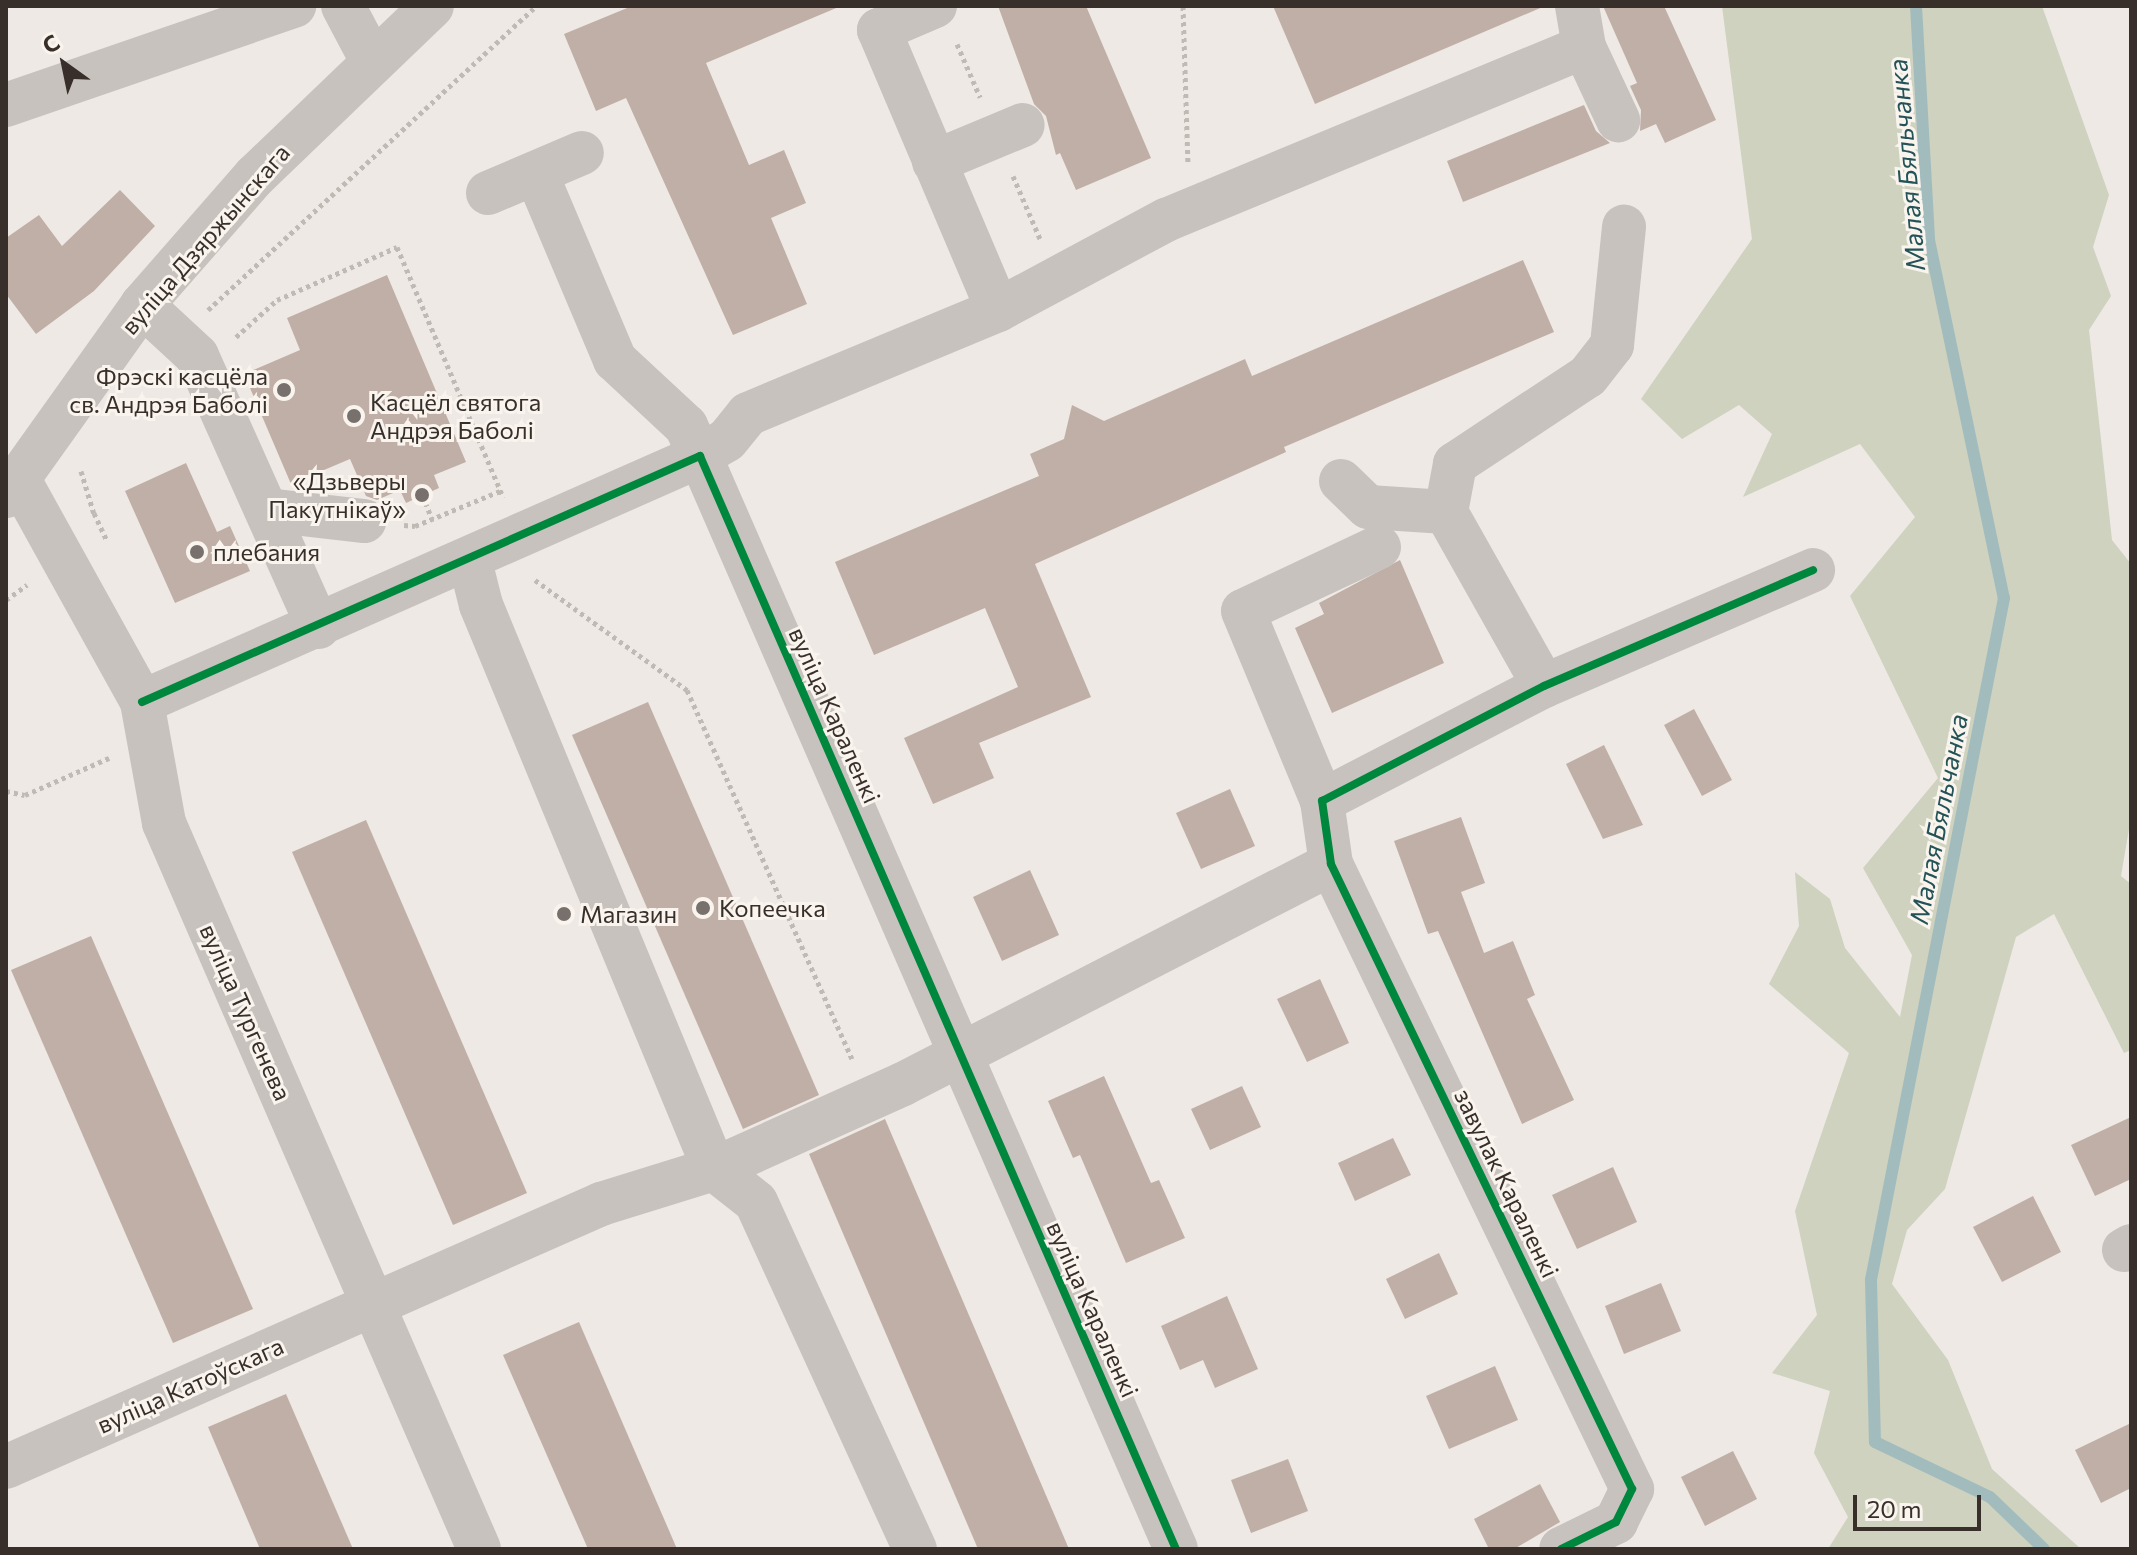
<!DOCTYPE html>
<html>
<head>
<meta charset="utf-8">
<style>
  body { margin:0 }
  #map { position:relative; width:2137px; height:1555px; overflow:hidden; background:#eee9e4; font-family:Commissioner,sans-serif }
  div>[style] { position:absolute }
  .green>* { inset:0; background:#ced2bf }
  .stream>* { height:12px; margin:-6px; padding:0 6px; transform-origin:6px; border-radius:6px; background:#a2bcbe }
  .building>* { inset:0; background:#c0afa7 }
  .path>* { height:5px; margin-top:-2.5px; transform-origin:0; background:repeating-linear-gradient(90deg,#c0bab5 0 4px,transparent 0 8px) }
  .minor>* { height:44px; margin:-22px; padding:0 22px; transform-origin:22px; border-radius:22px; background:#c7c2bd }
  .cycleway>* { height:8px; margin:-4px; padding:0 4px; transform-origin:4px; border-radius:4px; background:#00873e }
  .dots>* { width:22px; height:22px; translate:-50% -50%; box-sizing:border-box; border:4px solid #f9f4ed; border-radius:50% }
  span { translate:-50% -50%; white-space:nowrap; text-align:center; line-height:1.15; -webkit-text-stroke:6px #f9f4ed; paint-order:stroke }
  .street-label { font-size:24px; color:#382f2b }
  .poi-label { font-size:24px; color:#382f2b }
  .right { translate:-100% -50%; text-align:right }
  .left { translate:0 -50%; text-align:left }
  .water-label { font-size:26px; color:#235257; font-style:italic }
  .frame { position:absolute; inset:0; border:8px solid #382f2b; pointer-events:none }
  .north { position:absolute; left:24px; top:24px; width:80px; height:80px; -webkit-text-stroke:6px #f9f4ed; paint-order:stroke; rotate:327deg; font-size:22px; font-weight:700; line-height:32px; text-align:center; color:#382f2b }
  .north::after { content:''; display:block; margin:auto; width:28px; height:36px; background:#382f2b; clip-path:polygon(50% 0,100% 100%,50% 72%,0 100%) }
  .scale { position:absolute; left:1853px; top:1495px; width:128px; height:36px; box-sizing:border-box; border:4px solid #382f2b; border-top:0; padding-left:10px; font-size:24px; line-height:28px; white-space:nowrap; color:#382f2b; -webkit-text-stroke:6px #f9f4ed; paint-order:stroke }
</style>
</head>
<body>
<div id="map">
  <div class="green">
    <div style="clip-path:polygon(1722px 6px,2042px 6px,2109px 195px,2093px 247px,2111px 296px,2089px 330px,2112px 540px,2131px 564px,2131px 817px,2121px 876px,2131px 884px,2131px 1050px,2124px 1053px,2054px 914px,2016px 937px,1945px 1189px,1907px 1230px,1892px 1284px,1948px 1360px,1992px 1469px,2081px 1549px,1828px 1549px,1848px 1517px,1814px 1453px,1830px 1391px,1772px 1373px,1817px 1315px,1795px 1211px,1849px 1053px,1769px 984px,1799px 926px,1795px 872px,1830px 899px,1845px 948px,1900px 1017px,1912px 955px,1863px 868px,1938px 778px,1850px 596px,1915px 517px,1860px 444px,1743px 497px,1772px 434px,1739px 405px,1682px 439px,1641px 399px,1752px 239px)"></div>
  </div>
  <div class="stream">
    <div style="left:1916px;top:6px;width:234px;rotate:86.8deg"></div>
    <div style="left:1929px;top:240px;width:366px;rotate:78.2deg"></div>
    <div style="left:2004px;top:598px;width:695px;rotate:101.04deg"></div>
    <div style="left:1871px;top:1280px;width:162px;rotate:88.6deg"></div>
    <div style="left:1875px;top:1442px;width:127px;rotate:25.6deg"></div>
    <div style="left:1990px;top:1497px;width:75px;rotate:43.9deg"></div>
  </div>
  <div class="building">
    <div style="clip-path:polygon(632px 6px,841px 6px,706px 63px,749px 165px,784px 150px,806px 203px,771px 218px,807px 304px,733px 335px,626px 98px,596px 111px,564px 34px)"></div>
    <div style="clip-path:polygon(998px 6px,1086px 6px,1151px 158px,1076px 190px,1060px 153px,1056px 155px,1046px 116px,1034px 104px)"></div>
    <div style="clip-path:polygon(1273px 6px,1545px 6px,1315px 104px)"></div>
    <div style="clip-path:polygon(1603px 6px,1664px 6px,1716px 120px,1665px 143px,1656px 124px,1640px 131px,1641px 110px,1630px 86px,1637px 83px)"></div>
    <div style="clip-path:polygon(1584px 105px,1596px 131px,1610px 143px,1463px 202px,1447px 161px)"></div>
    <div style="clip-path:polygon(120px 190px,155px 226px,94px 291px,36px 334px,6px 294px,6px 238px,39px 215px,62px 246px)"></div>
    <div style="clip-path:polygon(1523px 260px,1554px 332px,1284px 447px,1286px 452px,1035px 564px,1091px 697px,979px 743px,994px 778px,933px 804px,904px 738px,1018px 687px,985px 608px,874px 655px,835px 562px,1039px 476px,1030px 454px,1064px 439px,1072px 405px,1104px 421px,1245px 359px,1252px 376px)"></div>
    <div style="clip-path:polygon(387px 275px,466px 462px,434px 475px,439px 488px,406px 503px,400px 490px,377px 500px,366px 496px,350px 459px,291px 484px,244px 374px,300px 350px,287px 318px)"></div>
    <div style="clip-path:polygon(186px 463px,217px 532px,230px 526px,250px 571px,175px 603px,125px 491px)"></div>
    <div style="clip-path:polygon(1400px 560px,1444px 663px,1332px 713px,1295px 628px,1324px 614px,1319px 603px)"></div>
    <div style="clip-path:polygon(648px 702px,819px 1095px,743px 1129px,572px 735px)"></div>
    <div style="clip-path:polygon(1694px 709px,1732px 780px,1702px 796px,1664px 725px)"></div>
    <div style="clip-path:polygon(1604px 745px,1643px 825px,1603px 839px,1566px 764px)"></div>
    <div style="clip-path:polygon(1230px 789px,1255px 846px,1201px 869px,1176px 813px)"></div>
    <div style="clip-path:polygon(1461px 817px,1485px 883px,1461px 892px,1484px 953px,1513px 941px,1535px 995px,1527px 999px,1574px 1100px,1522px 1124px,1438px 931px,1428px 934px,1394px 841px)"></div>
    <div style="clip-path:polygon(366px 820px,527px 1193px,453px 1225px,292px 852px)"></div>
    <div style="clip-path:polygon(1030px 870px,1059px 935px,1002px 961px,973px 897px)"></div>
    <div style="clip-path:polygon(91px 936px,253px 1309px,173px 1343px,11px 970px)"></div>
    <div style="clip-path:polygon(1320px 979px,1349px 1043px,1307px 1062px,1277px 999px)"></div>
    <div style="clip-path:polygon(1104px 1076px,1151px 1183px,1159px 1180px,1185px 1238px,1126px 1263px,1080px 1155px,1073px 1158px,1048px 1101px)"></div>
    <div style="clip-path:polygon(1242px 1086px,1261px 1127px,1210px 1150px,1191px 1109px)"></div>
    <div style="clip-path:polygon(2131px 1117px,2131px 1179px,2095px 1196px,2071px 1145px)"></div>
    <div style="clip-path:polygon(885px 1119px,1069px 1549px,978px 1549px,809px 1154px)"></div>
    <div style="clip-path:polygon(1393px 1138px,1411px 1175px,1355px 1201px,1338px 1163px)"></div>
    <div style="clip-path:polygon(1613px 1167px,1637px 1222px,1577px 1249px,1552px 1195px)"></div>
    <div style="clip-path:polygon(2033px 1196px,2061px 1252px,2002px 1282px,1973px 1227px)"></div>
    <div style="clip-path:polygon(1439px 1253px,1458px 1294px,1405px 1319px,1386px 1279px)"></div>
    <div style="clip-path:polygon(1661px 1283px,1681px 1331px,1624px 1354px,1605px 1306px)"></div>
    <div style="clip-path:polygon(1227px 1296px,1258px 1369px,1215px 1388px,1203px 1360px,1180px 1370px,1161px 1326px)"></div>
    <div style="clip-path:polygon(579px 1322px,677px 1549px,588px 1549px,503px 1355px)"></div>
    <div style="clip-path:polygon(1495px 1366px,1518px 1420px,1449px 1449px,1426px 1396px)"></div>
    <div style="clip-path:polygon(286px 1394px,353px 1549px,260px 1549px,208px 1427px)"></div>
    <div style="clip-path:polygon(2131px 1423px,2131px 1488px,2101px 1503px,2075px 1450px)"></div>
    <div style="clip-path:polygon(1733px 1451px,1757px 1499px,1705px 1526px,1681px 1477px)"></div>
    <div style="clip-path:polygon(1288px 1459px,1308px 1511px,1251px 1533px,1231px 1480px)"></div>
    <div style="clip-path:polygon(1540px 1484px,1560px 1522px,1514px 1549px,1489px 1549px,1474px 1519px)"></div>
  </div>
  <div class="path">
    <div style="left:1183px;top:6px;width:159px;rotate:88.2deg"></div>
    <div style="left:957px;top:44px;width:58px;rotate:66.5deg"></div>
    <div style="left:1013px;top:176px;width:71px;rotate:66.7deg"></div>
    <div style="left:208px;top:310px;width:447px;rotate:-42.8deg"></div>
    <div style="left:236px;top:337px;width:55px;rotate:-42.1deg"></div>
    <div style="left:277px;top:300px;width:131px;rotate:-23.8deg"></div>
    <div style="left:397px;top:247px;width:272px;rotate:67deg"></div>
    <div style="left:81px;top:471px;width:45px;rotate:73.2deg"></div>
    <div style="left:422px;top:495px;width:26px;rotate:67deg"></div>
    <div style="left:94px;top:513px;width:31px;rotate:65deg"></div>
    <div style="left:404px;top:525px;width:11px;rotate:5deg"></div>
    <div style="left:415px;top:526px;width:92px;rotate:-22.4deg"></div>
    <div style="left:535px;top:580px;width:188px;rotate:35.9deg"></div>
    <div style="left:687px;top:690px;width:404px;rotate:65.9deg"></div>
    <div style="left:6px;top:600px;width:26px;rotate:-36deg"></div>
    <div style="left:6px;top:791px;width:19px;rotate:12deg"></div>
    <div style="left:25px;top:795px;width:92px;rotate:-23.8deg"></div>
  </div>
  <div class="minor">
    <div style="left:343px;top:6px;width:64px;rotate:62.2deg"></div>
    <div style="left:935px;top:6px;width:61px;rotate:156.8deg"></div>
    <div style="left:879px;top:30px;width:304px;rotate:67deg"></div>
    <div style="left:1577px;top:6px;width:42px;rotate:80.3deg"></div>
    <div style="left:1584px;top:47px;width:81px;rotate:65deg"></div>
    <div style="left:6px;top:105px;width:305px;rotate:-19deg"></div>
    <div style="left:934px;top:162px;width:96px;rotate:-22.6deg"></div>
    <div style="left:536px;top:173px;width:203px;rotate:67.1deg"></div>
    <div style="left:615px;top:360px;width:97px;rotate:42.9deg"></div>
    <div style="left:686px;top:426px;width:33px;rotate:65deg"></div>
    <div style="left:700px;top:456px;width:31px;rotate:-31deg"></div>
    <div style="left:727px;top:440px;width:33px;rotate:-51deg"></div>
    <div style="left:748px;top:414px;width:271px;rotate:-22.6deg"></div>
    <div style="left:998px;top:310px;width:191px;rotate:-28.2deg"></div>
    <div style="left:1166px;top:220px;width:452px;rotate:-22.5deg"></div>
    <div style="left:488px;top:193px;width:102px;rotate:-23.1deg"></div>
    <div style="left:142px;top:305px;width:75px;rotate:42.8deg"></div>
    <div style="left:197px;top:356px;width:297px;rotate:65.9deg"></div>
    <div style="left:18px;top:478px;width:256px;rotate:61deg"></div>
    <div style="left:142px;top:702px;width:123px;rotate:79.7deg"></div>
    <div style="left:164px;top:823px;width:791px;rotate:66.54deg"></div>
    <div style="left:1341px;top:481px;width:37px;rotate:44deg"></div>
    <div style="left:1368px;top:507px;width:78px;rotate:3.7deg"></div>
    <div style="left:6px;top:496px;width:234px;rotate:-54.5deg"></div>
    <div style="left:142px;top:305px;width:171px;rotate:-48.8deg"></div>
    <div style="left:255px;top:176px;width:245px;rotate:-43.8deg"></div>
    <div style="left:267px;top:510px;width:98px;rotate:6.5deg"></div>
    <div style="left:1379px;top:547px;width:150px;rotate:154.8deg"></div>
    <div style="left:1243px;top:611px;width:206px;rotate:67.4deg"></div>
    <div style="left:1322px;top:801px;width:64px;rotate:81.9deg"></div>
    <div style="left:1331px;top:864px;width:694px;rotate:64.28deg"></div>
    <div style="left:1632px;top:1489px;width:37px;rotate:116deg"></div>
    <div style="left:1616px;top:1522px;width:61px;rotate:153.9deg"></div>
    <div style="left:470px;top:561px;width:45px;rotate:76deg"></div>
    <div style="left:481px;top:605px;width:610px;rotate:67.55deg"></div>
    <div style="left:714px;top:1169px;width:53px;rotate:38.2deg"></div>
    <div style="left:756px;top:1202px;width:382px;rotate:65.4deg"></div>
    <div style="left:1544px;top:686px;width:200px;rotate:-119.4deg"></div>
    <div style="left:1446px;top:512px;width:49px;rotate:-79.4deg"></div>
    <div style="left:1455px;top:464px;width:159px;rotate:-33.5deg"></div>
    <div style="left:1588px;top:376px;width:39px;rotate:-52deg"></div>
    <div style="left:1612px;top:345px;width:119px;rotate:-84.2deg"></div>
    <div style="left:142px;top:702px;width:610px;rotate:-23.79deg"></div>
    <div style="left:700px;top:456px;width:1192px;rotate:66.47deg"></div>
    <div style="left:1322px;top:801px;width:250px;rotate:-27.4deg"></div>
    <div style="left:1544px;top:686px;width:293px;rotate:-23.3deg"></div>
    <div style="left:2124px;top:1250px;width:8px;rotate:-30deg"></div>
    <div style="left:6px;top:1467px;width:651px;rotate:-23.85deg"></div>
    <div style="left:601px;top:1204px;width:118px;rotate:-17.2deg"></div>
    <div style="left:714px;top:1169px;width:207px;rotate:-24.2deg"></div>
    <div style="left:903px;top:1084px;width:481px;rotate:-27.2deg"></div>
  </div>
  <div class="cycleway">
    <div style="left:142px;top:702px;width:610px;rotate:-23.79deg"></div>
    <div style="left:700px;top:456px;width:1192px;rotate:66.47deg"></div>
    <div style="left:1561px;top:1549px;width:61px;rotate:-26.1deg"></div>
    <div style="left:1616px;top:1522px;width:37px;rotate:-64deg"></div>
    <div style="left:1632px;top:1489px;width:694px;rotate:-115.72deg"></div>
    <div style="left:1331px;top:864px;width:64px;rotate:-98.1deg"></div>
    <div style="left:1322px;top:801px;width:250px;rotate:-27.4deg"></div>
    <div style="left:1544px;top:686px;width:293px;rotate:-23.3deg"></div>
  </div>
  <div class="dots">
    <div style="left:284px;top:390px;background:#78706c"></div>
    <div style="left:354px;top:416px;background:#78706c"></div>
    <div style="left:422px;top:495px;background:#78706c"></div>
    <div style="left:197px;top:552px;background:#78706c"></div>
    <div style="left:703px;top:908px;background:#78706c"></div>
    <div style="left:564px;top:914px;background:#78706c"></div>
  </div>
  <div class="street-label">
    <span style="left:205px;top:239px;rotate:-49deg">вуліца Дзяржынскага</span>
    <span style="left:835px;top:715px;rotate:66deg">вуліца Караленкі</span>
    <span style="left:246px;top:1012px;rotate:66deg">вуліца Тургенева</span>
    <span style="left:1507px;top:1183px;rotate:64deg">завулак Караленкі</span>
    <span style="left:1093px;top:1309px;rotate:66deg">вуліца Караленкі</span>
    <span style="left:190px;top:1385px;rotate:-24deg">вуліца Катоўскага</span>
  </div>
  <div class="poi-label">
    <span class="right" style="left:268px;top:390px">Фрэскі касцёла<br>св. Андрэя Баболі</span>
    <span class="left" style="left:370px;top:416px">Касцёл святога<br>Андрэя Баболі</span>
    <span class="right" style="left:406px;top:495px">«Дзьверы<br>Пакутнікаў»</span>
    <span class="left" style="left:213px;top:552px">плебания</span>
    <span class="left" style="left:719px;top:908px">Копеечка</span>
    <span class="left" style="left:580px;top:914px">Магазин</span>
  </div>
  <div class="water-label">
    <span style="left:1906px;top:165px;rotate:-95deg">Малая Бяльчанка</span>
    <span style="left:1938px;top:819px;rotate:-79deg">Малая Бяльчанка</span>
  </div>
  <div class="frame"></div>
  <div class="north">С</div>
  <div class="scale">20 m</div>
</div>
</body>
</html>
